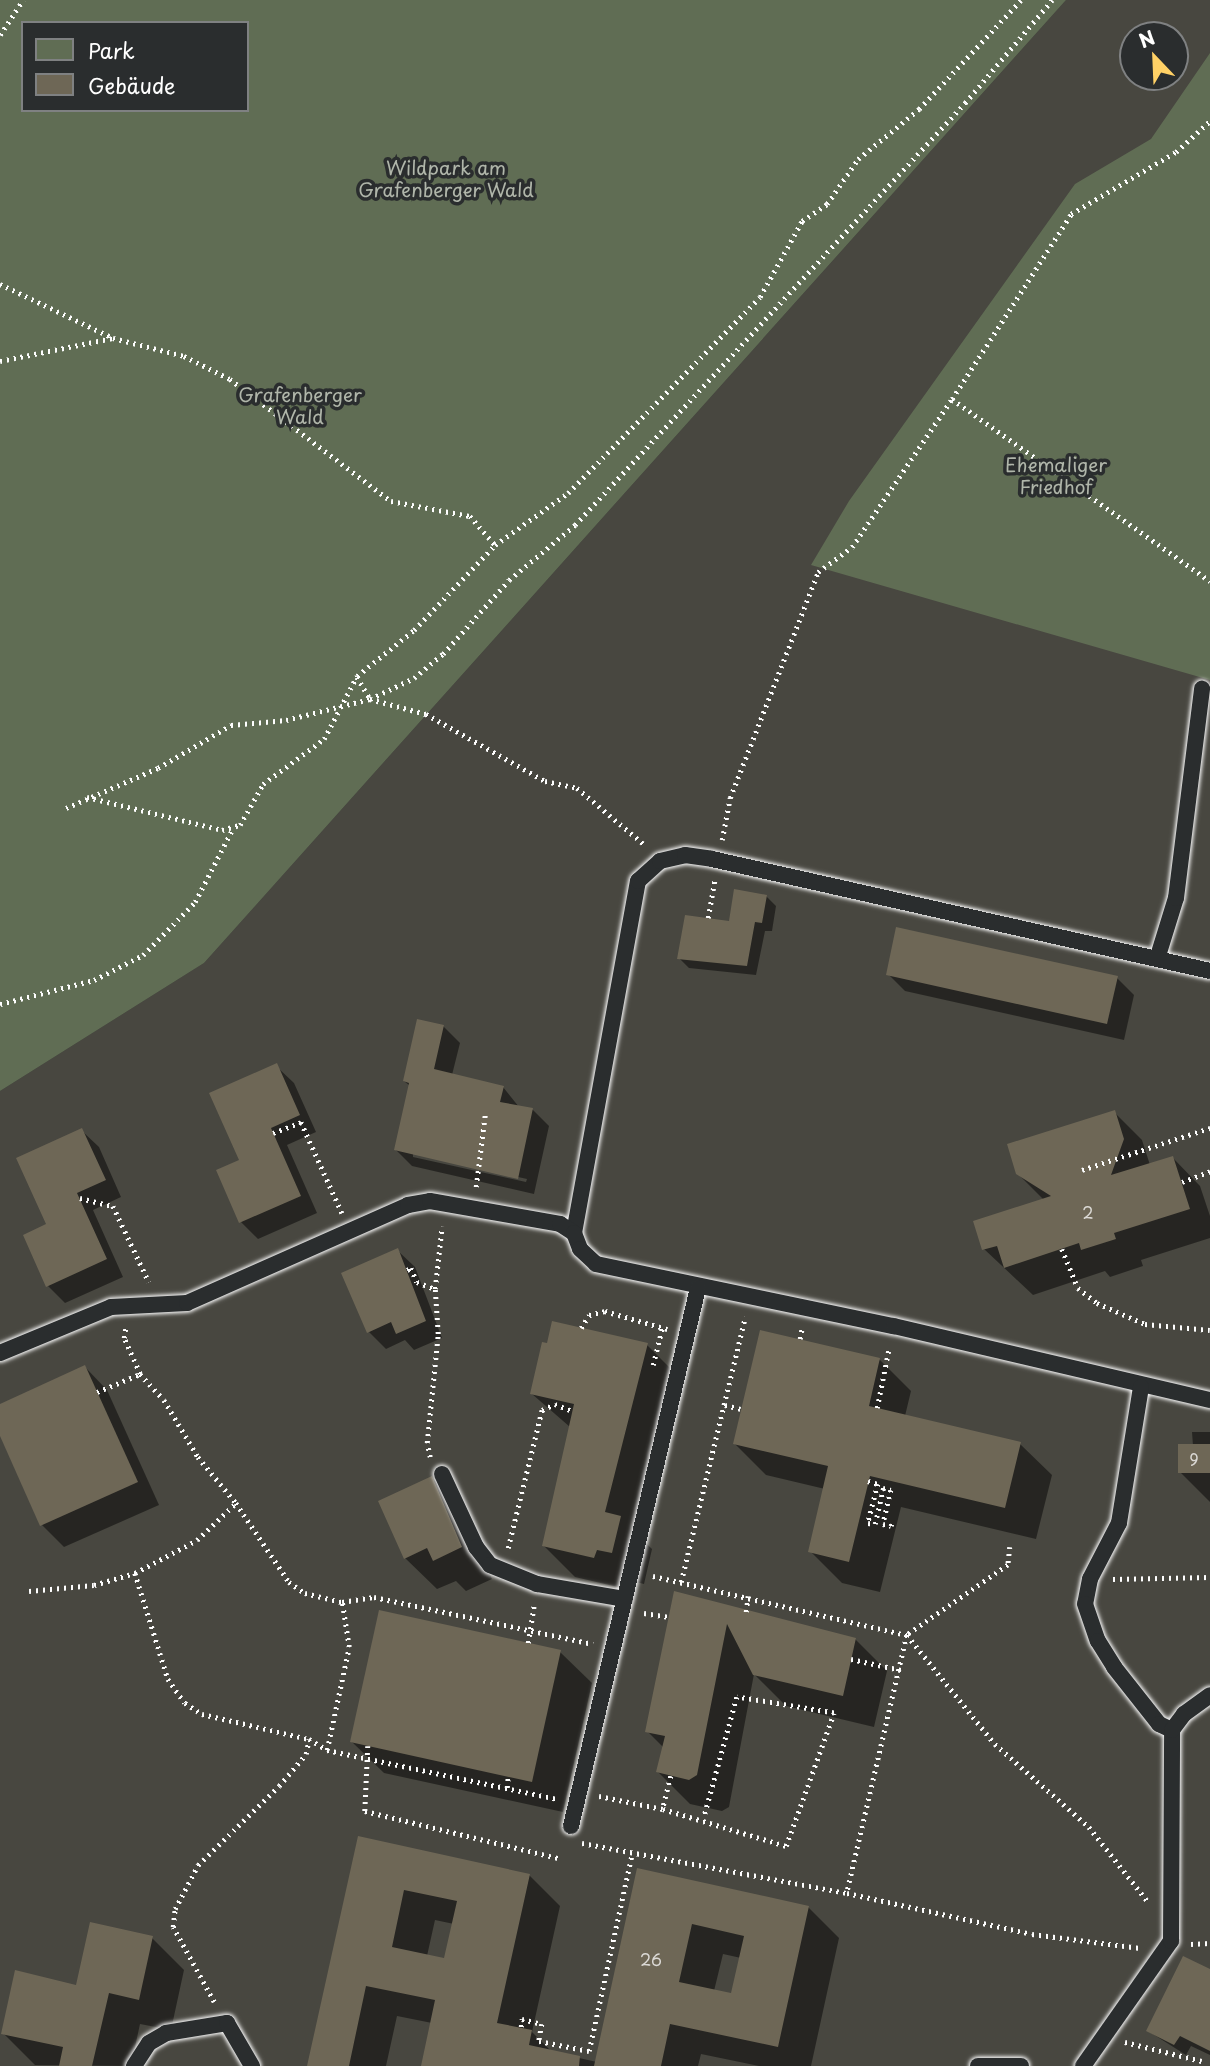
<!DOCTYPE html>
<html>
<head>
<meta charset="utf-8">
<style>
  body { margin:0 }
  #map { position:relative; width:1210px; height:2066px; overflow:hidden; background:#383936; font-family:"Playpen Sans",sans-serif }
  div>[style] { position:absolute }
  .built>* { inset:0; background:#484740 }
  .green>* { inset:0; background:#606d54 }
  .shadow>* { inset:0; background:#0007 }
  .building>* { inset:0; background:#6e6756 }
  .path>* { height:4.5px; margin-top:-2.25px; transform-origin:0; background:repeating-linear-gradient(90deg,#fff 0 2px,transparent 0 7px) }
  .roads { filter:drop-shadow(0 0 2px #fff) drop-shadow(0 0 2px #fff) }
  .lane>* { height:16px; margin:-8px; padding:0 8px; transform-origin:8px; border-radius:8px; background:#2a2d2e }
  span { translate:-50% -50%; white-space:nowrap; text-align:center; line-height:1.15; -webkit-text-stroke:7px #2a2d2e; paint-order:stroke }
  .number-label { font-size:16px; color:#dbd9d5 }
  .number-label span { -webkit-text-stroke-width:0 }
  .park-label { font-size:19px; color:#b0b6aa }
  .legend { position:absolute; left:21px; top:21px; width:228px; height:91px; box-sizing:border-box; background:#2a2d2e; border:2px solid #7f8182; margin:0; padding:9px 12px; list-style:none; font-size:21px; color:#fff }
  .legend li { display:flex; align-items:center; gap:14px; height:35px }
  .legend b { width:35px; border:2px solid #7f8182 }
  .north { position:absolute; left:1119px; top:21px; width:70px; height:70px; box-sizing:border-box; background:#2a2d2e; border:2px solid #7f8182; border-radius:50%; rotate:337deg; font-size:19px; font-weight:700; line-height:28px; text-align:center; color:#fff }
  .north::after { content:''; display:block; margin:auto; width:24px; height:32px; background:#ffd166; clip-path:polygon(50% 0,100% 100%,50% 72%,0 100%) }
</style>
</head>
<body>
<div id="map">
  <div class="built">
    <div style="clip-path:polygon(evenodd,1066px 0,1210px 0,1210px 2066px,0 2066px,0 1091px,204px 963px,1066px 0,1133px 35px,1175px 35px,1175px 77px,1133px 77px,1133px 35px)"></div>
  </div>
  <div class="green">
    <div style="clip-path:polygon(evenodd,0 0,1066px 0,204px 963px,0 1091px,0 0,23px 23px,247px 23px,247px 110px,23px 110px,23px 23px)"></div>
    <div style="clip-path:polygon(1210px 53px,1210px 680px,811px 565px,849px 501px,1075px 184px,1151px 139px)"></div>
  </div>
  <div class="shadow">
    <div style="clip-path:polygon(766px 896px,776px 906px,772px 931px,765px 931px,756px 975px,689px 968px,679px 958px)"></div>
    <div style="clip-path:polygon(888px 974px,1117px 978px,1134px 995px,1124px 1040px,905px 991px)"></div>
    <div style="clip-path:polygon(evenodd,443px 1026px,460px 1043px,452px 1075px,503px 1087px,519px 1107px,533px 1110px,549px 1126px,534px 1194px,412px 1166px,396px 1150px,410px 1086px,404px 1081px,443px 1026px,413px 1153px,527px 1179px,526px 1182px,413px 1157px,413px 1153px)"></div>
    <div style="clip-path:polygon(276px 1066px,294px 1083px,316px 1132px,287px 1145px,317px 1213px,258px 1239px,241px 1222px,241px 1161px)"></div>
    <div style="clip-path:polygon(1114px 1112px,1142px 1140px,1150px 1165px,1173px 1158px,1200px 1186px,1210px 1216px,1210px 1238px,1141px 1260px,1143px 1266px,1110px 1277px,1105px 1271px,1033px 1295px,984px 1249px,1044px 1200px,1017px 1173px)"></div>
    <div style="clip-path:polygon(81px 1130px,99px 1147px,121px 1197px,93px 1210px,123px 1277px,65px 1303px,48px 1286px,48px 1225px)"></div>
    <div style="clip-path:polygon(397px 1250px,415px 1267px,442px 1338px,414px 1350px,405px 1340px,386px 1349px,369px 1332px)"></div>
    <div style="clip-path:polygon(647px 1345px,679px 1377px,638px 1535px,652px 1549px,644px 1584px,628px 1580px,626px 1589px,575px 1577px,543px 1545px,570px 1427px,532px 1394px)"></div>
    <div style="clip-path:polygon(880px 1360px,911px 1391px,905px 1416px,1020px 1444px,1052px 1475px,1036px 1539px,901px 1507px,880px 1592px,842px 1583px,810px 1551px,825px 1489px,766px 1475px,735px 1444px)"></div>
    <div style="clip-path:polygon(85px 1367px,107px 1390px,159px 1505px,64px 1547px,42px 1525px,0 1432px,0 1406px)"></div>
    <div style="clip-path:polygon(1192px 1432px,1210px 1432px,1210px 1502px,1180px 1472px,1193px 1446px)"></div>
    <div style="clip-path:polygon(432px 1478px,463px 1510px,492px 1579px,466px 1591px,456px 1581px,437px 1589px,405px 1558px)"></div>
    <div style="clip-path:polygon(676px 1593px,855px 1639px,887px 1671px,874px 1727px,786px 1706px,754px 1674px,729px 1807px,722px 1811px,690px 1804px,658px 1772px,664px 1748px,647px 1731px)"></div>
    <div style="clip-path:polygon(560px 1652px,592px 1683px,563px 1812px,384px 1773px,352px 1742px)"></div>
    <div style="clip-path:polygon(evenodd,359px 1838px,529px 1875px,560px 1906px,532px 2032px,552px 2052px,597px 2062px,639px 1870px,808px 1907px,839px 1938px,811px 2066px,759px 2066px,701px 2054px,698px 2066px,422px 2066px,432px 2023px,397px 2016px,386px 2066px,309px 2066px,359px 1838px,435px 1920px,454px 1924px,445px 1960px,427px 1956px,435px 1920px,359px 1838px,723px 1954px,741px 1958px,732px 1995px,714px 1991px,723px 1954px)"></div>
    <div style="clip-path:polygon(152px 1938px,184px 1970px,171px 2030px,140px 2024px,131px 2066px,35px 2065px,3px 2033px)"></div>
    <div style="clip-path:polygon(1210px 1971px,1210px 2055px,1191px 2046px,1186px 2055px,1148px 2031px)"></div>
  </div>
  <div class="building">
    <div style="clip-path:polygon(734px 889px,767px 895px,762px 923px,755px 922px,747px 966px,677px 959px,685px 915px,729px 921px)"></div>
    <div style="clip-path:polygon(896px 927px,1118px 976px,1107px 1024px,886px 975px)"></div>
    <div style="clip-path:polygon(417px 1019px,444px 1025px,434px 1069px,504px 1086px,500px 1102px,533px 1108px,518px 1179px,394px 1150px,409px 1083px,403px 1081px)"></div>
    <div style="clip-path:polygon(277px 1063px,300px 1115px,271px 1128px,301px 1196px,239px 1223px,216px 1170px,239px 1160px,209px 1093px)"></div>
    <div style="clip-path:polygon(1115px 1110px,1124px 1139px,1111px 1175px,1173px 1156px,1190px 1209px,1114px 1233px,1116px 1239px,1081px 1250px,1079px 1243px,1004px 1268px,997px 1246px,982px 1250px,973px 1221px,1051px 1196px,1016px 1174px,1007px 1144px)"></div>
    <div style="clip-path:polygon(82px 1128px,106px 1180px,77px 1193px,107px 1259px,46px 1287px,23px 1235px,46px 1224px,16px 1158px)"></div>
    <div style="clip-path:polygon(398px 1248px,426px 1321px,396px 1334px,391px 1322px,367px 1333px,341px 1273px)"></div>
    <div style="clip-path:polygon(552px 1321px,648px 1343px,605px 1512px,621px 1516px,612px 1553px,597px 1550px,594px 1558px,542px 1546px,574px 1404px,530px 1394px,542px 1342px,547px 1343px)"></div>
    <div style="clip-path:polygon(760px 1330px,880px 1358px,869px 1406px,1021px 1442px,1005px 1508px,870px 1476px,849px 1562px,808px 1552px,828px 1466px,733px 1444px)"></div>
    <div style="clip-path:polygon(85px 1365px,138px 1482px,40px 1526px,0 1436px,0 1404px)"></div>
    <div style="clip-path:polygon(1178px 1444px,1210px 1444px,1210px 1473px,1178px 1473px)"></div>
    <div style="clip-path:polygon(432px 1476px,462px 1547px,433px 1561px,427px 1548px,404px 1559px,378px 1501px)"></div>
    <div style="clip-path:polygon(674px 1591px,856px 1638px,843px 1696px,753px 1675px,727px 1624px,697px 1775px,689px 1780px,656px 1772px,665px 1736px,645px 1732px)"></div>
    <div style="clip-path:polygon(379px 1610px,561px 1650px,532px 1782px,350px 1742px)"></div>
    <div style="clip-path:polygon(evenodd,358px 1836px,530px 1874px,497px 2023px,532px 2030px,529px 2045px,580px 2056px,579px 2066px,421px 2066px,435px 2000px,366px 1986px,349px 2066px,307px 2066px,358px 1836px,404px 1890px,457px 1901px,444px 1958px,392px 1947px,404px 1890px)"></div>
    <div style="clip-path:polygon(evenodd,637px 1868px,809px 1906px,778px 2047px,670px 2024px,661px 2066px,594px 2066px,637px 1868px,692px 1924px,744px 1936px,731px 1993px,679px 1982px,692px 1924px)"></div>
    <div style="clip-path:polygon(90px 1922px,153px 1936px,139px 2000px,109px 1993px,92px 2066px,59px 2066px,63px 2047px,1px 2034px,15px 1970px,76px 1985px)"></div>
    <div style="clip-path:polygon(1183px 1956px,1210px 1969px,1210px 2051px,1180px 2036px,1174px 2045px,1146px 2031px)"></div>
  </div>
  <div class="path">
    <div style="left:0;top:35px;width:42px;rotate:-56.7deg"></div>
    <div style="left:0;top:284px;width:125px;rotate:25.5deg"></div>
    <div style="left:113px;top:338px;width:73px;rotate:14.2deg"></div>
    <div style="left:184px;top:356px;width:51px;rotate:26.6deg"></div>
    <div style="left:230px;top:379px;width:202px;rotate:37.2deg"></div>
    <div style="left:391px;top:501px;width:80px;rotate:10.8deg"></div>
    <div style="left:470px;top:516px;width:38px;rotate:49deg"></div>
    <div style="left:0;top:361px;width:115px;rotate:-11.5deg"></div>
    <div style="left:952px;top:399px;width:220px;rotate:-57.2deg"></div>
    <div style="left:1071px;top:214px;width:122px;rotate:-30.6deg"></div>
    <div style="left:1176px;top:152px;width:46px;rotate:-42.4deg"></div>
    <div style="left:357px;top:677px;width:26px;rotate:59deg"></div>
    <div style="left:370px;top:699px;width:58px;rotate:15deg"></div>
    <div style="left:426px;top:714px;width:137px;rotate:29.4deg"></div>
    <div style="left:545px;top:781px;width:33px;rotate:12deg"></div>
    <div style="left:577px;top:788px;width:89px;rotate:40deg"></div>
    <div style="left:87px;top:797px;width:139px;rotate:13.7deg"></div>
    <div style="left:222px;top:830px;width:19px;rotate:-16deg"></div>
    <div style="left:240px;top:825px;width:47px;rotate:-60.7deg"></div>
    <div style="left:263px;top:784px;width:76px;rotate:-36.4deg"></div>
    <div style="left:324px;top:739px;width:71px;rotate:-62.4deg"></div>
    <div style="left:357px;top:676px;width:73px;rotate:-38.9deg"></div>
    <div style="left:414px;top:630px;width:117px;rotate:-46.4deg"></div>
    <div style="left:495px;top:545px;width:90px;rotate:-35.5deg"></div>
    <div style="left:568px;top:493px;width:274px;rotate:-45.6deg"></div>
    <div style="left:760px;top:297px;width:87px;rotate:-61.1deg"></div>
    <div style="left:802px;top:221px;width:30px;rotate:-34deg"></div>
    <div style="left:827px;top:204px;width:55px;rotate:-55.4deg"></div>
    <div style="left:858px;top:159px;width:79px;rotate:-39.3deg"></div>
    <div style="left:919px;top:109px;width:149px;rotate:-46.9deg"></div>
    <div style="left:66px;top:808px;width:100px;rotate:-23.5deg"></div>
    <div style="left:158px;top:768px;width:85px;rotate:-30.5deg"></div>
    <div style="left:231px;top:725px;width:55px;rotate:-5.2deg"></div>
    <div style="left:286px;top:720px;width:87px;rotate:-14deg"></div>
    <div style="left:370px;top:699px;width:49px;rotate:-25.5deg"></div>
    <div style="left:414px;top:678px;width:38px;rotate:-40deg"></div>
    <div style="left:443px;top:654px;width:99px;rotate:-48.3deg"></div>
    <div style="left:509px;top:580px;width:86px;rotate:-39.8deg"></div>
    <div style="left:575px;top:525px;width:575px;rotate:-47.26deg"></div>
    <div style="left:965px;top:103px;width:135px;rotate:-49.8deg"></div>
    <div style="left:722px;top:840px;width:43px;rotate:-79.2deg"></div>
    <div style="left:730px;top:798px;width:243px;rotate:-68.7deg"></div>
    <div style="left:818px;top:572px;width:42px;rotate:-36.3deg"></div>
    <div style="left:852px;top:547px;width:179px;rotate:-56deg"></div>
    <div style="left:952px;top:399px;width:316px;rotate:35.2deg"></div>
    <div style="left:708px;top:918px;width:39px;rotate:-80deg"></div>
    <div style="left:0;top:1004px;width:97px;rotate:-14.3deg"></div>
    <div style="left:94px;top:980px;width:55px;rotate:-27deg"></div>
    <div style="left:143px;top:955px;width:74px;rotate:-45.5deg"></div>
    <div style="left:195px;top:902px;width:83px;rotate:-62.8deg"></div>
    <div style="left:273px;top:1133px;width:30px;rotate:-21deg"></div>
    <div style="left:301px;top:1122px;width:100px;rotate:65.7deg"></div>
    <div style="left:1082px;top:1170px;width:135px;rotate:-18.2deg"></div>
    <div style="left:1182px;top:1182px;width:30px;rotate:-21deg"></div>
    <div style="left:476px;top:1187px;width:73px;rotate:-82.9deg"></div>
    <div style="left:80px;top:1198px;width:34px;rotate:14deg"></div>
    <div style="left:113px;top:1206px;width:84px;rotate:64.7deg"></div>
    <div style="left:1062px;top:1249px;width:42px;rotate:67.7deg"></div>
    <div style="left:1078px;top:1288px;width:24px;rotate:38deg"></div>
    <div style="left:1097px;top:1303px;width:52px;rotate:23.6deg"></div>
    <div style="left:1145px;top:1324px;width:65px;rotate:5.3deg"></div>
    <div style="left:407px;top:1270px;width:4px;rotate:-27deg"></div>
    <div style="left:411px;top:1268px;width:15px;rotate:67deg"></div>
    <div style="left:417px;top:1282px;width:19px;rotate:21deg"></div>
    <div style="left:581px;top:1328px;width:15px;rotate:-58deg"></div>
    <div style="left:589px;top:1315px;width:16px;rotate:-14deg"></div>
    <div style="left:605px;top:1311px;width:65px;rotate:16.2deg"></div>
    <div style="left:800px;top:1339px;width:11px;rotate:-80deg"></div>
    <div style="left:653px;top:1365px;width:38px;rotate:-76deg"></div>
    <div style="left:140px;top:1374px;width:35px;rotate:47deg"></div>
    <div style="left:164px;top:1400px;width:66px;rotate:59.2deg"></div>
    <div style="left:198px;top:1457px;width:60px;rotate:50.4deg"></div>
    <div style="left:97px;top:1392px;width:47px;rotate:-22.7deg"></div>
    <div style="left:140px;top:1374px;width:39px;rotate:-114deg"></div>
    <div style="left:124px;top:1338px;width:12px;rotate:-81deg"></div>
    <div style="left:725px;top:1405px;width:16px;rotate:14deg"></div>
    <div style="left:877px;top:1408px;width:61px;rotate:-78.7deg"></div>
    <div style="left:430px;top:1457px;width:14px;rotate:-102deg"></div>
    <div style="left:427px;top:1443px;width:110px;rotate:-84.2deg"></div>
    <div style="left:438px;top:1334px;width:45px;rotate:-93.8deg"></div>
    <div style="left:435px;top:1289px;width:63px;rotate:-83.7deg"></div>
    <div style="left:868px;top:1481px;width:10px;rotate:17deg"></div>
    <div style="left:878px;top:1484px;width:40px;rotate:104.4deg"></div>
    <div style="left:868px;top:1523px;width:7px;rotate:8deg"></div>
    <div style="left:875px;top:1524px;width:37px;rotate:-77deg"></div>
    <div style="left:883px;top:1488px;width:8px;rotate:14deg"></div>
    <div style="left:891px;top:1490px;width:35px;rotate:103deg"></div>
    <div style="left:883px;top:1524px;width:8px;rotate:14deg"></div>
    <div style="left:891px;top:1526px;width:5px;rotate:-79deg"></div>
    <div style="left:1010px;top:1547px;width:18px;rotate:96deg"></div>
    <div style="left:1008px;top:1565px;width:123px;rotate:145.3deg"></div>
    <div style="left:907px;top:1635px;width:140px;rotate:51.1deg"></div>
    <div style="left:995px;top:1744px;width:125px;rotate:41.4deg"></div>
    <div style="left:1089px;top:1827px;width:97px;rotate:51.7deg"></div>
    <div style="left:508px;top:1548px;width:142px;rotate:-76.2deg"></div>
    <div style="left:542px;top:1410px;width:14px;rotate:-25deg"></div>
    <div style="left:555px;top:1404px;width:18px;rotate:22deg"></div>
    <div style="left:135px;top:1573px;width:111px;rotate:72.7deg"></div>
    <div style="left:168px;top:1679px;width:29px;rotate:55deg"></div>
    <div style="left:185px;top:1703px;width:20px;rotate:33deg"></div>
    <div style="left:202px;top:1714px;width:110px;rotate:13.2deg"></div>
    <div style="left:309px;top:1739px;width:21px;rotate:31deg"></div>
    <div style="left:327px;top:1750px;width:235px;rotate:12deg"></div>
    <div style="left:653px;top:1576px;width:261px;rotate:13.1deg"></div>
    <div style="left:907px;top:1635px;width:265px;rotate:103.1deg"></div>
    <div style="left:1113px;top:1579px;width:97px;rotate:-1.2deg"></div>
    <div style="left:681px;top:1582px;width:273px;rotate:-76.4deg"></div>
    <div style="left:29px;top:1591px;width:65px;rotate:-5.3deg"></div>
    <div style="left:94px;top:1585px;width:43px;rotate:-16.3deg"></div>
    <div style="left:135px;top:1573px;width:70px;rotate:-28deg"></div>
    <div style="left:197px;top:1540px;width:54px;rotate:-43.5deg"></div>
    <div style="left:236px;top:1503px;width:95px;rotate:56.1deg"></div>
    <div style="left:289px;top:1582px;width:19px;rotate:35deg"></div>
    <div style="left:305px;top:1593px;width:38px;rotate:14deg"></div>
    <div style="left:342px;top:1602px;width:32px;rotate:-9deg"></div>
    <div style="left:374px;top:1597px;width:224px;rotate:12.1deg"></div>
    <div style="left:746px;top:1612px;width:16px;rotate:-83deg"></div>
    <div style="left:644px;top:1613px;width:24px;rotate:9deg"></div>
    <div style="left:528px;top:1643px;width:37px;rotate:-81deg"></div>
    <div style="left:851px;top:1659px;width:51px;rotate:12.4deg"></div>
    <div style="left:368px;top:1746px;width:65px;rotate:92.6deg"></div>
    <div style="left:365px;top:1811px;width:199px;rotate:13.7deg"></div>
    <div style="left:327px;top:1750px;width:105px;rotate:-77.9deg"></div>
    <div style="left:349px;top:1647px;width:46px;rotate:-98.8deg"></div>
    <div style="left:671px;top:1776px;width:34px;rotate:104deg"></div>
    <div style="left:663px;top:1809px;width:128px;rotate:16.7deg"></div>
    <div style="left:786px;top:1846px;width:141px;rotate:-70.2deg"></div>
    <div style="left:834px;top:1713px;width:98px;rotate:-170.6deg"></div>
    <div style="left:737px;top:1697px;width:125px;rotate:105.3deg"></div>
    <div style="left:507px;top:1788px;width:11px;rotate:-85deg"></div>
    <div style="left:599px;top:1796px;width:65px;rotate:11.5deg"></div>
    <div style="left:582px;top:1843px;width:270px;rotate:10.7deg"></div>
    <div style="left:847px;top:1893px;width:189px;rotate:12.5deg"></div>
    <div style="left:1032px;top:1934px;width:109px;rotate:7.4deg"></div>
    <div style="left:1191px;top:1944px;width:19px;rotate:-3deg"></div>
    <div style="left:214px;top:2002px;width:85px;rotate:-118.7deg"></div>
    <div style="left:173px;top:1927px;width:18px;rotate:-84deg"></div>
    <div style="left:175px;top:1909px;width:50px;rotate:-62.4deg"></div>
    <div style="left:198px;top:1865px;width:113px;rotate:-44.3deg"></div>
    <div style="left:279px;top:1786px;width:42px;rotate:-49.8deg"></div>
    <div style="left:306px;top:1754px;width:15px;rotate:-79deg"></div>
    <div style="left:521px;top:2027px;width:8px;rotate:-83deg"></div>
    <div style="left:522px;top:2019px;width:21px;rotate:14deg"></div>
    <div style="left:542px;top:2024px;width:17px;rotate:100deg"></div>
    <div style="left:539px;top:2041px;width:51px;rotate:11.3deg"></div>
    <div style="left:589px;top:2051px;width:202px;rotate:-77.7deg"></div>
    <div style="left:1125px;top:2042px;width:79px;rotate:13.9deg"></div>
  </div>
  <div class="roads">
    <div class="lane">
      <div style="left:1158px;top:956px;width:61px;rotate:-72.8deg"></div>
      <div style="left:1176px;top:898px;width:211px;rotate:-82.9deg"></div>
      <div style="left:574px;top:1233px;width:358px;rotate:-79.7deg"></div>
      <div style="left:638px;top:881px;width:30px;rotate:-42deg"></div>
      <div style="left:660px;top:861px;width:26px;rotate:-13deg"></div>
      <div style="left:685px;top:855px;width:27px;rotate:8deg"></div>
      <div style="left:712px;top:859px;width:510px;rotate:12.67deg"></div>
      <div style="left:0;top:1353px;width:120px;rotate:-22.5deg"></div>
      <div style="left:111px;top:1307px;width:76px;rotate:-3deg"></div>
      <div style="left:187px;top:1303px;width:242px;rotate:-23.9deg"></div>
      <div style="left:408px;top:1205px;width:22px;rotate:-10deg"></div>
      <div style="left:430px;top:1201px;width:132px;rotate:10deg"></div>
      <div style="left:560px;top:1224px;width:17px;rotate:33deg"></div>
      <div style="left:574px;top:1233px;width:17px;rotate:69deg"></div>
      <div style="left:580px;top:1249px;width:22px;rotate:43deg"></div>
      <div style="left:596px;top:1264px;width:304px;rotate:11.8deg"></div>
      <div style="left:894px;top:1326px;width:325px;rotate:13.2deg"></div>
      <div style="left:1141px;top:1387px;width:138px;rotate:99.2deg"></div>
      <div style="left:1119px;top:1523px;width:63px;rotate:117.4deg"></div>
      <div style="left:1090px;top:1579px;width:25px;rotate:101deg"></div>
      <div style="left:1085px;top:1604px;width:39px;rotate:71deg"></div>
      <div style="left:1098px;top:1641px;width:31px;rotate:58deg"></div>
      <div style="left:1114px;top:1667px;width:73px;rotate:51.7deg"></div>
      <div style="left:1159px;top:1724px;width:14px;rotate:25deg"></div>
      <div style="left:442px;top:1474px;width:81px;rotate:65deg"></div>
      <div style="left:476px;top:1547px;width:23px;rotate:52deg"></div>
      <div style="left:490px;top:1565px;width:51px;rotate:22deg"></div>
      <div style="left:537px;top:1584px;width:89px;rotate:9.7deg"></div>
      <div style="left:571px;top:1826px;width:553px;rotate:-76.72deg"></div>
      <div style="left:134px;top:2066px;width:27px;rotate:-57deg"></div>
      <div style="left:149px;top:2043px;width:20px;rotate:-30deg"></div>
      <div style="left:166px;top:2033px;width:62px;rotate:-9.3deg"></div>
      <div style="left:227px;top:2023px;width:50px;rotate:59.8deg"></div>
      <div style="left:978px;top:2066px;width:43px"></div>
      <div style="left:1083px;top:2066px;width:153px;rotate:-54.9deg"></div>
      <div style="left:1171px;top:1941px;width:211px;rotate:-89.7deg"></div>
      <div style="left:1172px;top:1730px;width:20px;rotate:-53deg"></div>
      <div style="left:1184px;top:1714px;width:32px;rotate:-36deg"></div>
    </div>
  </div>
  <div class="number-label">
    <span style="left:1088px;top:1212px">2</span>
    <span style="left:1194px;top:1459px">9</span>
    <span style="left:651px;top:1959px">26</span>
  </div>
  <div class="park-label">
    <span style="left:446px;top:179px">Wildpark am<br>Grafenberger Wald</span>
    <span style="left:300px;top:406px">Grafenberger<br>Wald</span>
    <span style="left:1056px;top:476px">Ehemaliger<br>Friedhof</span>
  </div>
  <ul class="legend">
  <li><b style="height:19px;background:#606d54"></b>Park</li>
  <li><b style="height:19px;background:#6e6756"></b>Gebäude</li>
  </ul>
  <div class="north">N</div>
</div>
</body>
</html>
